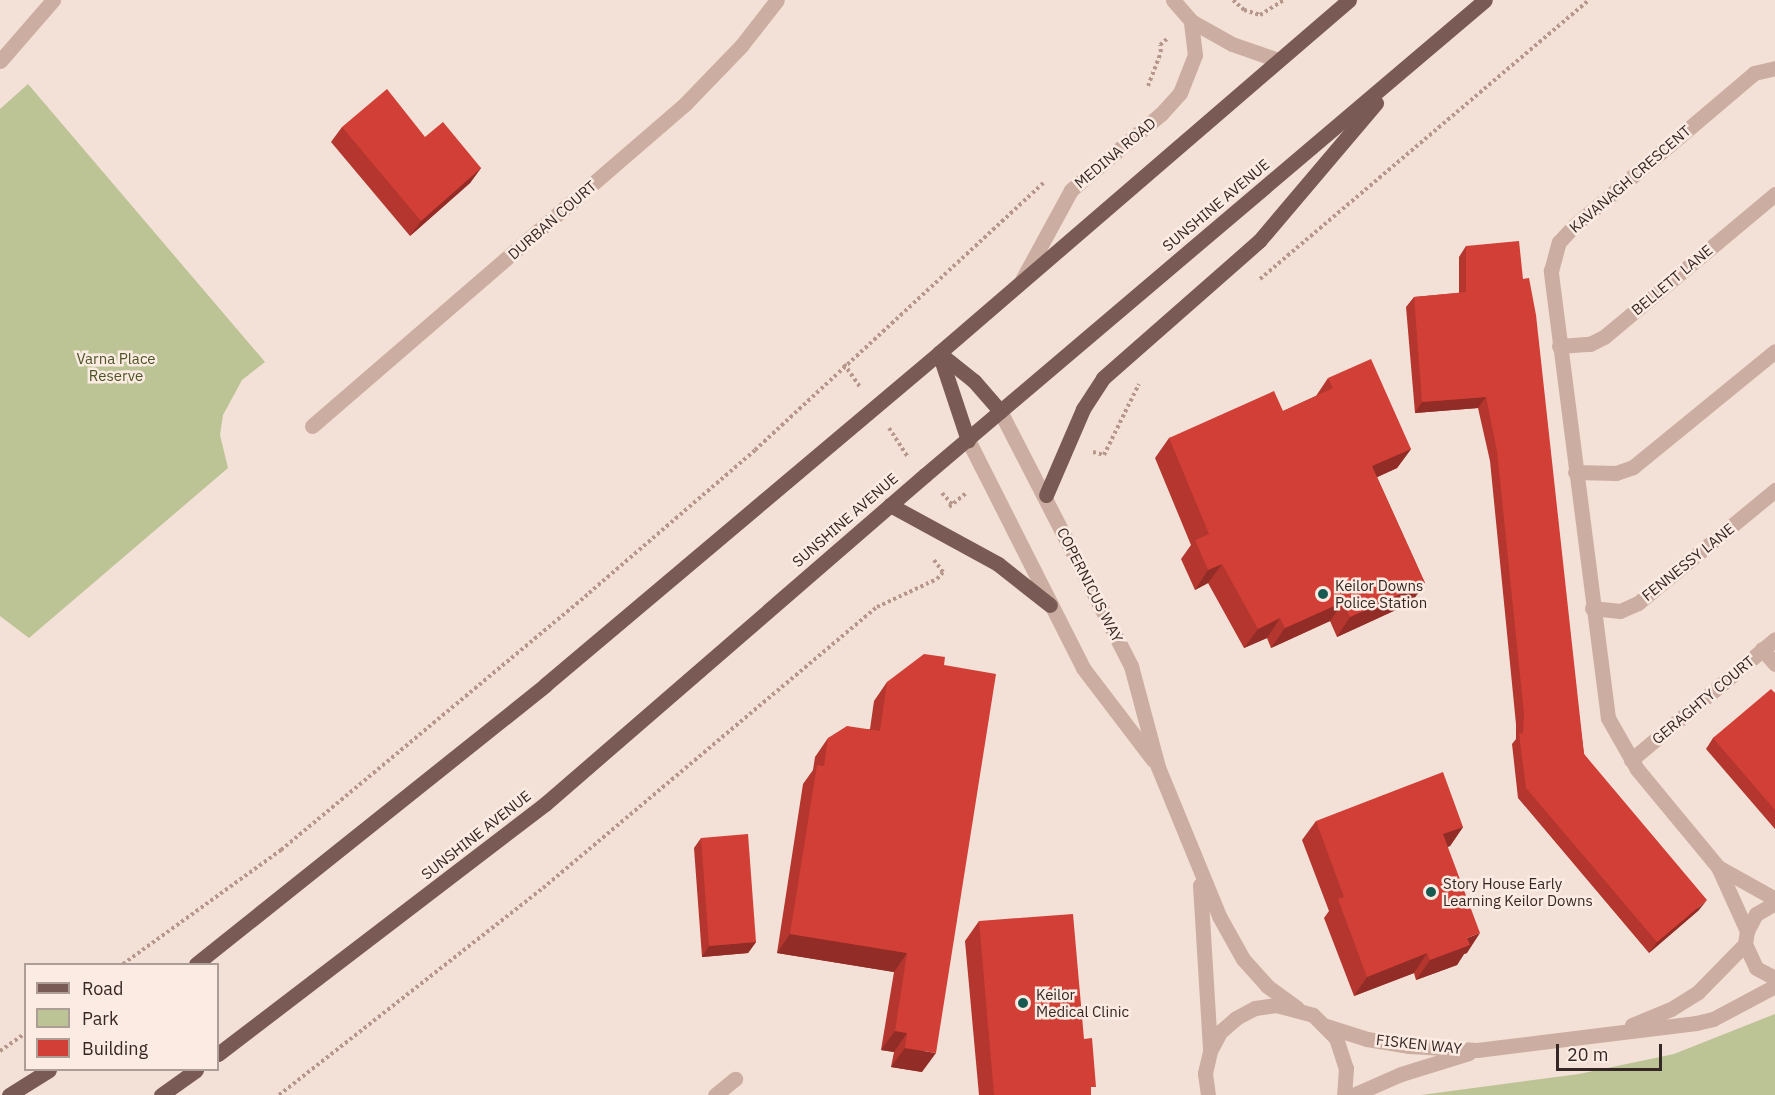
<!DOCTYPE html>
<html>
<head>
<meta charset="utf-8">
<style>
  body { margin:0 }
  #map { position:relative; width:1775px; height:1095px; overflow:hidden; background:#f3e0d6; font-family:"IBM Plex Sans",sans-serif }
  div>[style] { position:absolute }
  .green>* { inset:0; background:#bcc395 }
  .path>* { height:4px; margin-top:-2px; transform-origin:0; background:repeating-linear-gradient(90deg,#b7968b 0 3px,transparent 0 6px) }
  .minor>* { height:15px; margin:-7.5px; padding:0 7.5px; transform-origin:7.5px; border-radius:7.5px; background:#ccada1 }
  .major>* { height:15px; margin:-7.5px; padding:0 7.5px; transform-origin:7.5px; border-radius:7.5px; background:#795a54 }
  .wall>* { inset:0; background:#b4362e }
  .shaded-wall>* { inset:0; background:#922c26 }
  .building>* { inset:0; background:#d13f36 }
  .dots>* { width:16px; height:16px; translate:-50% -50%; box-sizing:border-box; border:3px solid #fbebe2; border-radius:50% }
  span { translate:-50% -50%; white-space:nowrap; text-align:center; line-height:1.15; -webkit-text-stroke:5px #fbebe2; paint-order:stroke }
  .street-label { font-size:15px; color:#352725 }
  .park-label { font-size:15px; color:#4d5526 }
  .poi-label { font-size:15px; color:#352725 }
  .left { translate:0 -50%; text-align:left }
  .legend { position:absolute; left:24px; top:963px; width:195px; height:108px; box-sizing:border-box; background:#fbebe2; border:2px solid #ac9d96; margin:0; padding:8px 10px; list-style:none; font-size:18px; color:#352725 }
  .legend li { display:flex; align-items:center; gap:12px; height:30px }
  .legend b { width:30px; border:2px solid #ac9d96 }
  .scale { position:absolute; left:1556px; top:1044px; width:106px; height:27px; box-sizing:border-box; border:3px solid #352725; border-top:0; padding-left:8px; font-size:18px; line-height:21px; white-space:nowrap; color:#352725; -webkit-text-stroke:4px #fbebe2; paint-order:stroke }
</style>
</head>
<body>
<div id="map">
  <div class="green">
    <div style="clip-path:polygon(28px 84px,265px 362px,242px 380px,223px 415px,220px 435px,228px 468px,29px 638px,0 616px,0 109px)"></div>
    <div style="clip-path:polygon(1775px 1014px,1775px 1095px,1421px 1095px,1579px 1074px,1674px 1054px)"></div>
  </div>
  <div class="path">
    <div style="left:1233px;top:0;width:15px;rotate:42deg"></div>
    <div style="left:1244px;top:10px;width:17px;rotate:17deg"></div>
    <div style="left:1260px;top:15px;width:28px;rotate:-32deg"></div>
    <div style="left:1148px;top:86px;width:36px;rotate:-69deg"></div>
    <div style="left:1161px;top:52px;width:7px;rotate:-98deg"></div>
    <div style="left:1160px;top:45px;width:11px;rotate:-41deg"></div>
    <div style="left:1260px;top:279px;width:431px;rotate:-40.3deg"></div>
    <div style="left:844px;top:364px;width:29px;rotate:55deg"></div>
    <div style="left:889px;top:428px;width:35px;rotate:57deg"></div>
    <div style="left:1093px;top:452px;width:11px;rotate:15deg"></div>
    <div style="left:1104px;top:455px;width:79px;rotate:-63.8deg"></div>
    <div style="left:942px;top:493px;width:15px;rotate:48deg"></div>
    <div style="left:949px;top:507px;width:22px;rotate:-39deg"></div>
    <div style="left:123px;top:964px;width:195px;rotate:-35.8deg"></div>
    <div style="left:281px;top:850px;width:401px;rotate:-39.8deg"></div>
    <div style="left:589px;top:593px;width:219px;rotate:-40.7deg"></div>
    <div style="left:755px;top:450px;width:393px;rotate:-42.8deg"></div>
    <div style="left:0;top:1051px;width:32px;rotate:-35deg"></div>
    <div style="left:279px;top:1095px;width:335px;rotate:-38.1deg"></div>
    <div style="left:543px;top:888px;width:436px;rotate:-40.1deg"></div>
    <div style="left:877px;top:607px;width:66px;rotate:-25deg"></div>
    <div style="left:937px;top:579px;width:9px;rotate:-49deg"></div>
    <div style="left:943px;top:572px;width:15px;rotate:-127deg"></div>
  </div>
  <div class="minor">
    <div style="left:1173px;top:0;width:28px;rotate:49deg"></div>
    <div style="left:1191px;top:21px;width:47px;rotate:29.3deg"></div>
    <div style="left:1232px;top:44px;width:49px;rotate:19.2deg"></div>
    <div style="left:0;top:61px;width:81px;rotate:-49deg"></div>
    <div style="left:1022px;top:280px;width:102px;rotate:-61.4deg"></div>
    <div style="left:1071px;top:190px;width:118px;rotate:-40.2deg"></div>
    <div style="left:1161px;top:114px;width:28px;rotate:-48deg"></div>
    <div style="left:1180px;top:93px;width:41px;rotate:-68.5deg"></div>
    <div style="left:1195px;top:55px;width:34px;rotate:-97deg"></div>
    <div style="left:1559px;top:346px;width:31px;rotate:-4deg"></div>
    <div style="left:1590px;top:344px;width:16px;rotate:-27deg"></div>
    <div style="left:1604px;top:337px;width:223px;rotate:-39.9deg"></div>
    <div style="left:1000px;top:411px;width:287px;rotate:62.8deg"></div>
    <div style="left:1131px;top:666px;width:105px;rotate:75deg"></div>
    <div style="left:1158px;top:767px;width:161px;rotate:67.7deg"></div>
    <div style="left:1219px;top:916px;width:49px;rotate:60.8deg"></div>
    <div style="left:1243px;top:959px;width:36px;rotate:48deg"></div>
    <div style="left:1267px;top:986px;width:37px;rotate:36deg"></div>
    <div style="left:312px;top:426px;width:493px;rotate:-40.8deg"></div>
    <div style="left:685px;top:104px;width:81px;rotate:-46deg"></div>
    <div style="left:741px;top:46px;width:58px;rotate:-52deg"></div>
    <div style="left:968px;top:440px;width:255px;rotate:63.2deg"></div>
    <div style="left:1083px;top:668px;width:116px;rotate:52.7deg"></div>
    <div style="left:1575px;top:472px;width:41px;rotate:1.4deg"></div>
    <div style="left:1616px;top:473px;width:18px;rotate:-19deg"></div>
    <div style="left:1633px;top:467px;width:183px;rotate:-39.2deg"></div>
    <div style="left:1592px;top:608px;width:28px;rotate:6deg"></div>
    <div style="left:1620px;top:611px;width:20px;rotate:-24deg"></div>
    <div style="left:1638px;top:603px;width:178px;rotate:-39.5deg"></div>
    <div style="left:1762px;top:649px;width:20px;rotate:49deg"></div>
    <div style="left:1631px;top:760px;width:188px;rotate:-40deg"></div>
    <div style="left:1718px;top:867px;width:65px;rotate:29.3deg"></div>
    <div style="left:1200px;top:885px;width:165px;rotate:86.5deg"></div>
    <div style="left:1775px;top:903px;width:22px;rotate:150deg"></div>
    <div style="left:1756px;top:914px;width:19px;rotate:118deg"></div>
    <div style="left:1747px;top:931px;width:13px;rotate:99deg"></div>
    <div style="left:1745px;top:944px;width:26px;rotate:65deg"></div>
    <div style="left:1756px;top:968px;width:21px;rotate:28deg"></div>
    <div style="left:1747px;top:931px;width:70px;rotate:-114.4deg"></div>
    <div style="left:1718px;top:867px;width:127px;rotate:-129.6deg"></div>
    <div style="left:1637px;top:769px;width:59px;rotate:-119.6deg"></div>
    <div style="left:1608px;top:718px;width:451px;rotate:-97.3deg"></div>
    <div style="left:1551px;top:271px;width:30px;rotate:-75deg"></div>
    <div style="left:1559px;top:242px;width:23px;rotate:-47deg"></div>
    <div style="left:1575px;top:225px;width:235px;rotate:-40.3deg"></div>
    <div style="left:1754px;top:73px;width:22px;rotate:-13deg"></div>
    <div style="left:1632px;top:1025px;width:42px;rotate:-22.3deg"></div>
    <div style="left:1671px;top:1009px;width:32px;rotate:-32deg"></div>
    <div style="left:1698px;top:992px;width:67px;rotate:-45.6deg"></div>
    <div style="left:1326px;top:1026px;width:43px;rotate:17.6deg"></div>
    <div style="left:1367px;top:1039px;width:43px;rotate:9.5deg"></div>
    <div style="left:1409px;top:1046px;width:68px;rotate:3.4deg"></div>
    <div style="left:1477px;top:1050px;width:221px;rotate:-7deg"></div>
    <div style="left:1696px;top:1023px;width:17px;rotate:-13deg"></div>
    <div style="left:1713px;top:1019px;width:70px;rotate:-28deg"></div>
    <div style="left:715px;top:1095px;width:26px;rotate:-39deg"></div>
    <div style="left:1208px;top:1095px;width:22px;rotate:-98deg"></div>
    <div style="left:1205px;top:1073px;width:23px;rotate:-77deg"></div>
    <div style="left:1210px;top:1051px;width:21px;rotate:-62deg"></div>
    <div style="left:1220px;top:1032px;width:21px;rotate:-41deg"></div>
    <div style="left:1236px;top:1018px;width:21px;rotate:-28deg"></div>
    <div style="left:1255px;top:1008px;width:21px;rotate:-8deg"></div>
    <div style="left:1276px;top:1005px;width:38px;rotate:15deg"></div>
    <div style="left:1313px;top:1015px;width:33px;rotate:45deg"></div>
    <div style="left:1336px;top:1038px;width:32px;rotate:72deg"></div>
    <div style="left:1346px;top:1068px;width:27px;rotate:94deg"></div>
    <div style="left:1353px;top:1095px;width:52px;rotate:-23.6deg"></div>
    <div style="left:1401px;top:1074px;width:71px;rotate:-17.2deg"></div>
  </div>
  <div class="major">
    <div style="left:939px;top:353px;width:92px;rotate:71.6deg"></div>
    <div style="left:939px;top:353px;width:45px;rotate:38.7deg"></div>
    <div style="left:974px;top:381px;width:40px;rotate:49deg"></div>
    <div style="left:1046px;top:495px;width:94px;rotate:-66.7deg"></div>
    <div style="left:1083px;top:409px;width:37px;rotate:-57deg"></div>
    <div style="left:1103px;top:378px;width:208px;rotate:-41.3deg"></div>
    <div style="left:1259px;top:241px;width:181px;rotate:-49.7deg"></div>
    <div style="left:890px;top:505px;width:123px;rotate:28.6deg"></div>
    <div style="left:998px;top:564px;width:66px;rotate:38.3deg"></div>
    <div style="left:196px;top:964px;width:447px;rotate:-38.6deg"></div>
    <div style="left:545px;top:685px;width:515px;rotate:-40.12deg"></div>
    <div style="left:939px;top:353px;width:541px;rotate:-40.73deg"></div>
    <div style="left:218px;top:1054px;width:412px;rotate:-37.4deg"></div>
    <div style="left:545px;top:804px;width:503px;rotate:-40.89deg"></div>
    <div style="left:925px;top:475px;width:734px;rotate:-40.31deg"></div>
    <div style="left:9px;top:1095px;width:47px;rotate:-32deg"></div>
    <div style="left:161px;top:1095px;width:43px;rotate:-35.5deg"></div>
  </div>
  <div class="wall">
    <div style="clip-path:polygon(342px 127px,425px 137px,481px 168px,470px 183px,410px 236px,331px 142px)"></div>
    <div style="clip-path:polygon(1466px 246px,1523px 279px,1584px 754px,1699px 910px,1649px 953px,1518px 798px,1512px 744px,1516px 739px,1516px 724px,1490px 461px,1478px 408px,1415px 413px,1406px 307px,1414px 297px,1459px 293px,1459px 257px)"></div>
    <div style="clip-path:polygon(1328px 378px,1411px 449px,1397px 468px,1377px 477px,1425px 583px,1411px 603px,1337px 637px,1330px 621px,1271px 648px,1267px 638px,1244px 648px,1208px 583px,1195px 590px,1181px 559px,1191px 545px,1155px 458px,1169px 438px,1283px 411px,1316px 396px)"></div>
    <div style="clip-path:polygon(944px 665px,922px 1072px,891px 1067px,894px 1052px,881px 1050px,894px 972px,777px 953px,803px 784px,813px 770px,815px 757px,828px 738px,870px 729px,874px 701px,887px 682px)"></div>
    <div style="clip-path:polygon(1775px 693px,1775px 829px,1706px 749px,1713px 738px)"></div>
    <div style="clip-path:polygon(1316px 821px,1463px 827px,1450px 846px,1447px 847px,1467px 953px,1464px 954px,1457px 965px,1416px 980px,1414px 973px,1354px 996px,1324px 918px,1329px 911px,1302px 840px)"></div>
    <div style="clip-path:polygon(701px 838px,756px 942px,748px 953px,702px 957px,694px 848px)"></div>
    <div style="clip-path:polygon(979px 921px,1084px 1039px,1091px 1095px,979px 1095px,965px 941px)"></div>
  </div>
  <div class="shaded-wall">
    <div style="clip-path:polygon(481px 168px,470px 183px,410px 236px,421px 221px)"></div>
    <div style="clip-path:polygon(1486px 397px,1478px 408px,1415px 413px,1422px 402px)"></div>
    <div style="clip-path:polygon(1411px 449px,1397px 468px,1358px 486px,1372px 466px)"></div>
    <div style="clip-path:polygon(1222px 564px,1208px 583px,1195px 590px,1208px 570px)"></div>
    <div style="clip-path:polygon(1425px 583px,1411px 603px,1337px 637px,1350px 617px)"></div>
    <div style="clip-path:polygon(1343px 602px,1330px 621px,1271px 648px,1285px 628px)"></div>
    <div style="clip-path:polygon(1280px 618px,1267px 638px,1244px 648px,1258px 629px)"></div>
    <div style="clip-path:polygon(1463px 827px,1450px 846px,1429px 854px,1443px 834px)"></div>
    <div style="clip-path:polygon(1707px 900px,1699px 910px,1649px 953px,1657px 942px)"></div>
    <div style="clip-path:polygon(1480px 933px,1467px 953px,1464px 954px,1457px 965px,1416px 980px,1430px 960px,1467px 938px)"></div>
    <div style="clip-path:polygon(790px 934px,907px 953px,894px 972px,777px 953px)"></div>
    <div style="clip-path:polygon(756px 942px,748px 953px,702px 957px,709px 946px)"></div>
    <div style="clip-path:polygon(1427px 953px,1414px 973px,1354px 996px,1367px 977px)"></div>
    <div style="clip-path:polygon(895px 1031px,907px 1033px,894px 1052px,881px 1050px)"></div>
    <div style="clip-path:polygon(905px 1048px,936px 1053px,922px 1072px,891px 1067px)"></div>
  </div>
  <div class="building">
    <div style="clip-path:polygon(387px 89px,425px 137px,443px 122px,481px 168px,421px 221px,342px 127px)"></div>
    <div style="clip-path:polygon(1519px 241px,1523px 279px,1529px 278px,1536px 315px,1584px 754px,1707px 900px,1657px 942px,1526px 788px,1519px 734px,1523px 733px,1524px 714px,1497px 451px,1486px 397px,1422px 402px,1414px 297px,1466px 292px,1466px 246px)"></div>
    <div style="clip-path:polygon(1371px 359px,1411px 449px,1372px 466px,1425px 583px,1350px 617px,1343px 602px,1285px 628px,1280px 618px,1258px 629px,1222px 564px,1208px 570px,1195px 540px,1209px 534px,1169px 438px,1274px 391px,1283px 411px,1333px 388px,1328px 378px)"></div>
    <div style="clip-path:polygon(924px 654px,945px 657px,944px 665px,996px 674px,936px 1053px,905px 1048px,907px 1033px,895px 1031px,907px 953px,790px 934px,817px 765px,824px 766px,828px 738px,847px 726px,880px 731px,887px 682px)"></div>
    <div style="clip-path:polygon(1771px 689px,1775px 693px,1775px 810px,1713px 738px)"></div>
    <div style="clip-path:polygon(1443px 772px,1463px 827px,1443px 834px,1480px 933px,1467px 938px,1470px 945px,1430px 960px,1427px 953px,1367px 977px,1338px 899px,1344px 897px,1316px 821px)"></div>
    <div style="clip-path:polygon(748px 834px,756px 942px,709px 946px,701px 838px)"></div>
    <div style="clip-path:polygon(1073px 914px,1084px 1039px,1092px 1038px,1096px 1087px,1091px 1087px,1091px 1095px,994px 1095px,979px 921px)"></div>
  </div>
  <div class="dots">
    <div style="left:1323px;top:594px;background:#175a52"></div>
    <div style="left:1431px;top:892px;background:#175a52"></div>
    <div style="left:1023px;top:1003px;background:#175a52"></div>
  </div>
  <div class="street-label">
    <span style="left:1115px;top:153px;rotate:-40deg">MEDINA ROAD</span>
    <span style="left:1630px;top:179px;rotate:-41deg">KAVANAGH CRESCENT</span>
    <span style="left:1216px;top:205px;rotate:-40deg">SUNSHINE AVENUE</span>
    <span style="left:552px;top:220px;rotate:-41deg">DURBAN COURT</span>
    <span style="left:1672px;top:280px;rotate:-40deg">BELLETT LANE</span>
    <span style="left:845px;top:520px;rotate:-41deg">SUNSHINE AVENUE</span>
    <span style="left:1688px;top:562px;rotate:-39deg">FENNESSY LANE</span>
    <span style="left:1090px;top:585px;rotate:63deg">COPERNICUS WAY</span>
    <span style="left:1703px;top:700px;rotate:-40deg">GERAGHTY COURT</span>
    <span style="left:476px;top:835px;rotate:-38deg">SUNSHINE AVENUE</span>
    <span style="left:1419px;top:1044px;rotate:6deg">FISKEN WAY</span>
  </div>
  <div class="park-label">
    <span style="left:116px;top:367px">Varna Place<br>Reserve</span>
  </div>
  <div class="poi-label">
    <span class="left" style="left:1335px;top:594px">Keilor Downs<br>Police Station</span>
    <span class="left" style="left:1443px;top:892px">Story House Early<br>Learning Keilor Downs</span>
    <span class="left" style="left:1036px;top:1003px">Keilor<br>Medical Clinic</span>
  </div>
  <ul class="legend">
  <li><b style="height:8px;background:#795a54"></b>Road</li>
  <li><b style="height:16px;background:#bcc395"></b>Park</li>
  <li><b style="height:16px;background:#d13f36"></b>Building</li>
  </ul>
  <div class="scale">20 m</div>
</div>
</body>
</html>
